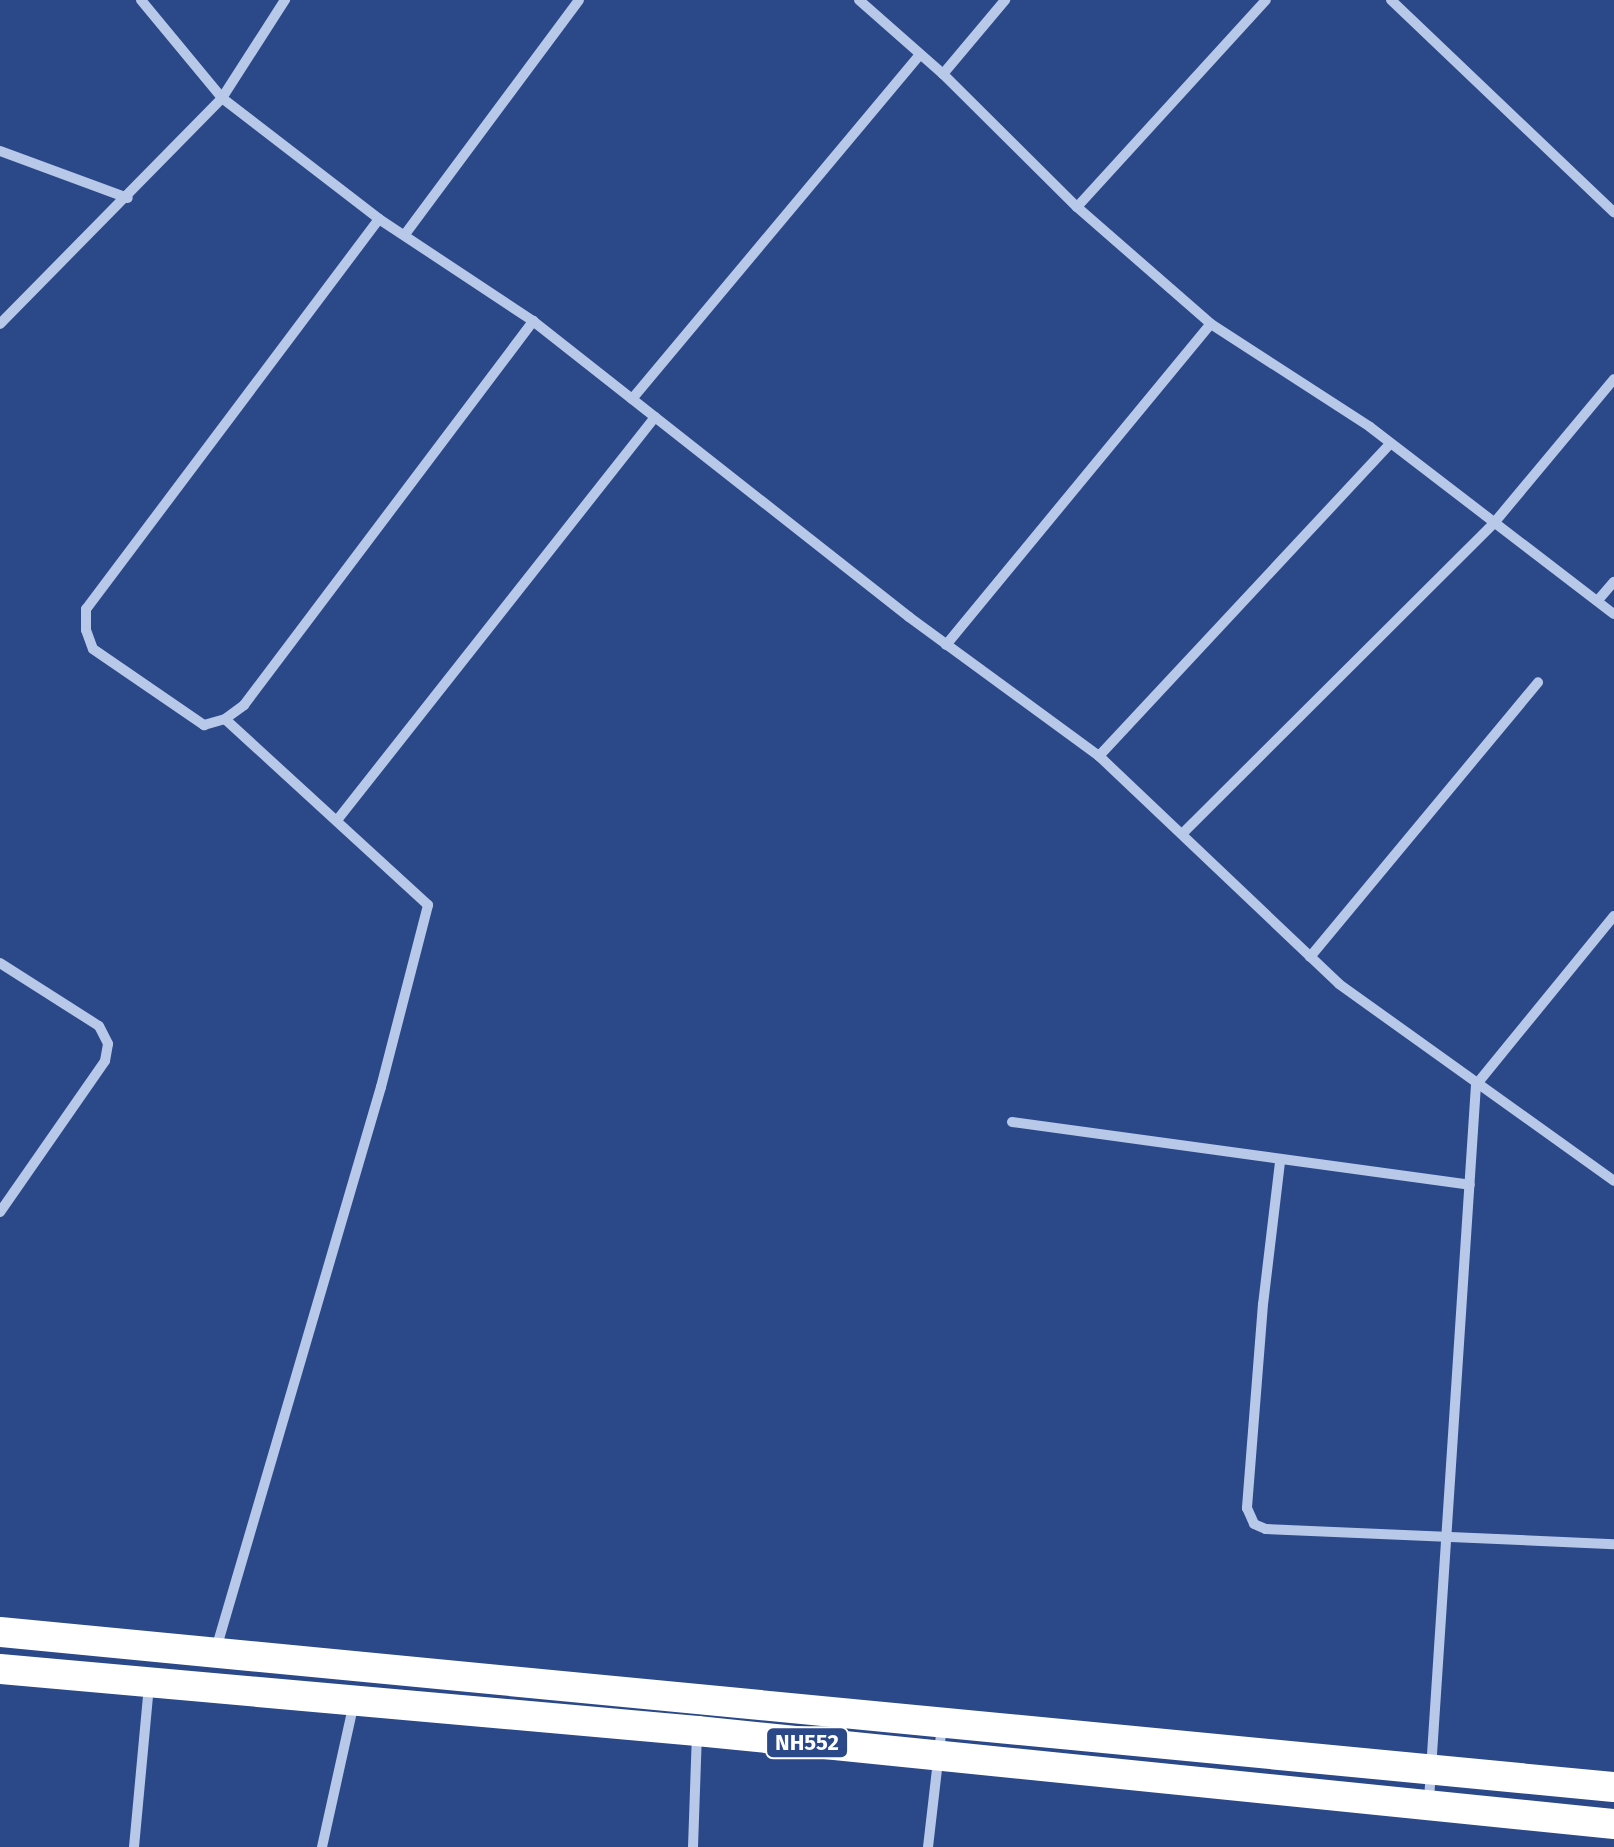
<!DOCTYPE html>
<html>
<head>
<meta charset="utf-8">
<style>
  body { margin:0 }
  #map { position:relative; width:1614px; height:1847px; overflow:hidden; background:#2b4888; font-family:"Fira Sans",sans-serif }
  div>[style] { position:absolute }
  .street>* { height:10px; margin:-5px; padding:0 5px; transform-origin:5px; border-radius:5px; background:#b8c8e8 }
  .highway>* { height:30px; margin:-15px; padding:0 15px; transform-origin:15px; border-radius:15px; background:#fff }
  span { translate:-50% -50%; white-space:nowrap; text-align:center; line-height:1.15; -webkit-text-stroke:9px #2b4888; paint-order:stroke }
  .shield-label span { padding:2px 8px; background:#2b4888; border:2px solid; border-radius:8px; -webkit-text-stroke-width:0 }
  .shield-label { font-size:22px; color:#fff; font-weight:700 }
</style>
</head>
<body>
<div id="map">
  <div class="street">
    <div style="left:141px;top:0;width:127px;rotate:50.4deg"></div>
    <div style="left:222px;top:98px;width:198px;rotate:37.6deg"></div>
    <div style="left:379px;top:219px;width:185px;rotate:33.5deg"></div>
    <div style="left:533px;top:321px;width:479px;rotate:38.2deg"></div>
    <div style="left:909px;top:617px;width:235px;rotate:36.2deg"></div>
    <div style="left:1099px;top:756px;width:331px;rotate:43.5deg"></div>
    <div style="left:1339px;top:984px;width:338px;rotate:35.6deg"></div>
    <div style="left:859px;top:0;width:112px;rotate:41.4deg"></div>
    <div style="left:943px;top:74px;width:189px;rotate:44.8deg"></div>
    <div style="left:1077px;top:207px;width:178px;rotate:41.1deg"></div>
    <div style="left:1211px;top:324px;width:189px;rotate:32.9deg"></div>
    <div style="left:1370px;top:427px;width:307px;rotate:37.5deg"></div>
    <div style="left:1391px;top:0;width:308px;rotate:43.6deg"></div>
    <div style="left:943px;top:74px;width:97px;rotate:-50deg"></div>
    <div style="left:0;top:151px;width:136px;rotate:20.2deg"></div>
    <div style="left:1077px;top:207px;width:280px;rotate:-47.6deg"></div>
    <div style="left:379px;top:219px;width:488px;rotate:126.9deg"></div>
    <div style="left:86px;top:609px;width:21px;rotate:90deg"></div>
    <div style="left:86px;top:630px;width:20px;rotate:70deg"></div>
    <div style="left:93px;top:649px;width:135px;rotate:34.4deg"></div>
    <div style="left:204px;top:725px;width:22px;rotate:-16deg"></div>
    <div style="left:225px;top:719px;width:24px;rotate:-36deg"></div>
    <div style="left:244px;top:705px;width:481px;rotate:-53deg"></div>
    <div style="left:406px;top:233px;width:290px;rotate:-53.4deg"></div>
    <div style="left:0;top:324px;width:317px;rotate:-45.5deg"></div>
    <div style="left:222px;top:98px;width:117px;rotate:-57.3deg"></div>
    <div style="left:632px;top:399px;width:449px;rotate:-50.1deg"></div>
    <div style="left:1599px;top:599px;width:23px;rotate:-49deg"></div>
    <div style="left:946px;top:645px;width:416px;rotate:-50.5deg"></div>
    <div style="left:1099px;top:756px;width:427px;rotate:-47deg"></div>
    <div style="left:338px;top:819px;width:512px;rotate:-51.74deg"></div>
    <div style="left:1182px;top:834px;width:441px;rotate:-44.9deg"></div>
    <div style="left:1494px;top:523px;width:187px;rotate:-50.2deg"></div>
    <div style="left:1310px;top:957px;width:357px;rotate:-50.3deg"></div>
    <div style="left:0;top:963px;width:117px;rotate:32.5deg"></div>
    <div style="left:99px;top:1026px;width:20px;rotate:63deg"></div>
    <div style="left:108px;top:1044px;width:17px;rotate:100deg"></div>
    <div style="left:105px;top:1061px;width:184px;rotate:124.8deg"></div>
    <div style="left:1012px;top:1122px;width:462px;rotate:7.8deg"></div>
    <div style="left:1280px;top:1162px;width:143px;rotate:96.8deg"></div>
    <div style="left:1263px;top:1304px;width:205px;rotate:94.5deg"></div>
    <div style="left:1247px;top:1508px;width:17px;rotate:66deg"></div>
    <div style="left:1254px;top:1524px;width:13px;rotate:23deg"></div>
    <div style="left:1266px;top:1529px;width:348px;rotate:2.5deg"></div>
    <div style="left:216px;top:1649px;width:586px;rotate:-73.64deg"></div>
    <div style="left:381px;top:1087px;width:188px;rotate:-75.5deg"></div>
    <div style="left:428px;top:905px;width:275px;rotate:-137.5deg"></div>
    <div style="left:1429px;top:1800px;width:717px;rotate:-86.24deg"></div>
    <div style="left:1476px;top:1085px;width:218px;rotate:-50.8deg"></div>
    <div style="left:134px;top:1847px;width:164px;rotate:-84.7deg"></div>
    <div style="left:322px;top:1847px;width:148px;rotate:-77.5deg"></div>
    <div style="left:693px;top:1847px;width:115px;rotate:-88deg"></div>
    <div style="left:928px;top:1847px;width:122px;rotate:-83.4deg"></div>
  </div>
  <div class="highway">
    <div style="left:0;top:1632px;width:1621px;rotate:5.49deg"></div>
    <div style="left:0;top:1669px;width:700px;rotate:5.08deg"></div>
    <div style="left:697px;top:1731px;width:922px;rotate:5.79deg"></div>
  </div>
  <div class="shield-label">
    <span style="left:807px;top:1743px">NH552</span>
  </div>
</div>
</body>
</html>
